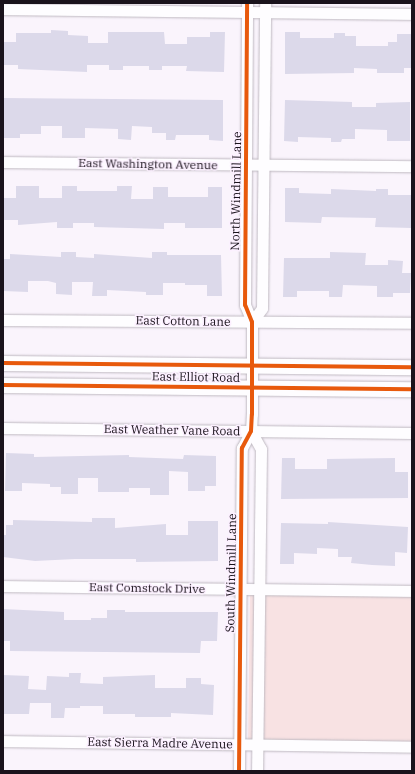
<!DOCTYPE html>
<html>
<head>
<meta charset="utf-8">
<style>
  body { margin:0 }
  #map { position:relative; width:415px; height:774px; overflow:hidden; background:#faf4fc; font-family:"IBM Plex Serif",serif }
  div>[style] { position:absolute }
  .green>* { inset:0; background:#f8e2e3 }
  .building>* { inset:0; background:#dcd9ea }
  .roads { filter:drop-shadow(0 0 1px #bfb9c1) drop-shadow(0 0 1px #bfb9c1) }
  .street>* { height:11px; margin:-5.5px; padding:0 5.5px; transform-origin:5.5px; border-radius:5.5px; background:#fefdff }
  .secondary>* { height:15px; margin:-7.5px; padding:0 7.5px; transform-origin:7.5px; border-radius:7.5px; background:#fefdff }
  .cycleway>* { height:4px; margin:-2px; padding:0 2px; transform-origin:2px; border-radius:2px; background:#e8590c }
  span { translate:-50% -50%; white-space:nowrap; text-align:center; line-height:1.15; -webkit-text-stroke:3px #fcf0ff; paint-order:stroke }
  .street-label { font-size:12px; color:#1a131c }
  .frame { position:absolute; inset:0; border:4px solid #1a131c; pointer-events:none }
</style>
</head>
<body>
<div id="map">
  <div class="green">
    <div style="clip-path:polygon(250px 590px,412px 591px,412px 747px,248px 744px)"></div>
  </div>
  <div class="building">
    <div style="clip-path:polygon(51px 30px,68px 31px,68px 35px,88px 36px,88px 43px,108px 43px,108px 32px,164px 32px,165px 44px,187px 44px,187px 37px,210px 37px,210px 32px,225px 32px,224px 72px,186px 71px,187px 66px,162px 66px,162px 70px,149px 70px,149px 66px,123px 66px,123px 70px,109px 70px,109px 65px,87px 65px,87px 72px,18px 69px,18px 65px,4px 65px,4px 42px,16px 42px,16px 33px,51px 33px)"></div>
    <div style="clip-path:polygon(285px 32px,300px 32px,300px 38px,334px 38px,334px 33px,345px 33px,345px 36px,356px 36px,356px 46px,388px 46px,388px 42px,397px 42px,397px 34px,411px 34px,411px 68px,404px 68px,404px 73px,377px 73px,377px 69px,354px 68px,354px 73px,285px 74px)"></div>
    <div style="clip-path:polygon(4px 98px,223px 100px,223px 141px,209px 140px,209px 135px,176px 135px,175px 140px,166px 140px,166px 133px,152px 133px,152px 127px,132px 126px,131px 140px,118px 139px,118px 129px,85px 128px,85px 138px,62px 138px,62px 126px,41px 126px,41px 134px,20px 134px,20px 138px,4px 138px)"></div>
    <div style="clip-path:polygon(285px 100px,352px 102px,352px 107px,376px 107px,376px 103px,410px 102px,410px 141px,387px 141px,387px 130px,355px 129px,355px 139px,342px 139px,341px 142px,331px 142px,331px 138px,298px 137px,298px 142px,284px 141px)"></div>
    <div style="clip-path:polygon(16px 186px,39px 186px,39px 198px,62px 198px,62px 186px,77px 186px,77px 191px,117px 191px,117px 186px,132px 186px,131px 199px,153px 199px,153px 187px,168px 187px,168px 197px,208px 197px,208px 187px,222px 187px,222px 228px,185px 228px,185px 223px,164px 223px,164px 229px,94px 227px,94px 223px,73px 223px,73px 228px,57px 228px,57px 222px,18px 225px,18px 220px,4px 220px,4px 198px,16px 198px)"></div>
    <div style="clip-path:polygon(285px 188px,299px 188px,299px 193px,331px 194px,331px 189px,376px 191px,376px 189px,388px 189px,388px 195px,412px 195px,411px 228px,375px 227px,376px 218px,322px 217px,321px 223px,285px 222px)"></div>
    <div style="clip-path:polygon(61px 252px,76px 252px,76px 257px,94px 258px,94px 254px,152px 258px,152px 252px,167px 252px,167px 255px,221px 255px,222px 296px,207px 296px,207px 285px,185px 285px,185px 283px,163px 283px,163px 295px,146px 295px,146px 292px,107px 290px,107px 296px,92px 296px,93px 282px,72px 282px,72px 295px,56px 294px,56px 283px,48px 281px,28px 281px,28px 292px,3px 291px,3px 259px,10px 259px,10px 254px,61px 257px)"></div>
    <div style="clip-path:polygon(330px 252px,366px 253px,365px 265px,388px 265px,388px 260px,403px 261px,402px 273px,411px 273px,410px 293px,393px 293px,393px 297px,377px 297px,377px 286px,343px 285px,342px 297px,329px 297px,329px 291px,297px 291px,297px 297px,283px 297px,284px 258px,330px 258px)"></div>
    <div style="clip-path:polygon(6px 453px,34px 454px,34px 457px,129px 455px,129px 457px,183px 459px,184px 455px,216px 456px,216px 486px,205px 486px,205px 491px,188px 491px,188px 472px,169px 471px,169px 495px,150px 495px,150px 488px,129px 488px,129px 492px,98px 492px,98px 478px,78px 478px,78px 494px,61px 494px,61px 487px,50px 487px,50px 484px,22px 483px,22px 491px,5px 491px)"></div>
    <div style="clip-path:polygon(282px 458px,295px 458px,295px 469px,327px 469px,327px 459px,395px 458px,395px 472px,408px 472px,408px 498px,281px 499px)"></div>
    <div style="clip-path:polygon(92px 518px,115px 518px,115px 528px,166px 524px,166px 535px,188px 535px,188px 521px,218px 521px,218px 561px,136px 562px,136px 559px,75px 559px,35px 561px,3px 557px,3px 535px,6px 535px,6px 525px,13px 525px,13px 520px,92px 522px)"></div>
    <div style="clip-path:polygon(328px 522px,408px 527px,407px 553px,395px 552px,395px 566px,372px 565px,351px 563px,352px 557px,338px 557px,338px 549px,317px 548px,317px 554px,294px 553px,294px 564px,280px 564px,281px 523px,328px 524px)"></div>
    <div style="clip-path:polygon(3px 609px,64px 612px,64px 620px,91px 620px,91px 618px,107px 618px,107px 610px,125px 610px,125px 612px,218px 612px,217px 641px,201px 641px,200px 653px,10px 651px,10px 641px,3px 641px)"></div>
    <div style="clip-path:polygon(69px 673px,81px 673px,80px 683px,103px 684px,103px 677px,155px 675px,155px 688px,186px 688px,186px 678px,201px 678px,201px 684px,214px 685px,213px 715px,171px 713px,171px 717px,135px 717px,135px 714px,103px 714px,103px 706px,80px 706px,80px 708px,65px 708px,64px 718px,51px 718px,51px 703px,30px 703px,29px 714px,3px 714px,3px 675px,29px 676px,28px 689px,46px 690px,47px 676px,69px 677px)"></div>
  </div>
  <div class="roads">
    <div class="street">
      <div style="left:3px;top:9px;width:409px;rotate:0.7deg"></div>
      <div style="left:3px;top:162px;width:409px;rotate:0.6deg"></div>
      <div style="left:3px;top:320px;width:409px;rotate:0.4deg"></div>
      <div style="left:252px;top:322px;width:17px;rotate:-54deg"></div>
      <div style="left:262px;top:308px;width:305px;rotate:-89.4deg"></div>
      <div style="left:3px;top:428px;width:409px;rotate:0.7deg"></div>
      <div style="left:251px;top:431px;width:21px;rotate:61deg"></div>
      <div style="left:261px;top:449px;width:322px;rotate:90.7deg"></div>
      <div style="left:3px;top:586px;width:409px;rotate:0.7deg"></div>
      <div style="left:3px;top:741px;width:409px;rotate:0.8deg"></div>
      <div style="left:239px;top:771px;width:323px;rotate:-89.5deg"></div>
      <div style="left:242px;top:448px;width:19px;rotate:-62deg"></div>
      <div style="left:251px;top:431px;width:17px;rotate:-87deg"></div>
      <div style="left:252px;top:414px;width:92px;rotate:-90deg"></div>
      <div style="left:252px;top:322px;width:18px;rotate:-112deg"></div>
      <div style="left:245px;top:305px;width:302px;rotate:-89.6deg"></div>
    </div>
    <div class="secondary">
      <div style="left:3px;top:363px;width:409px;rotate:0.6deg"></div>
      <div style="left:3px;top:385px;width:409px;rotate:0.6deg"></div>
    </div>
  </div>
  <div class="cycleway">
    <div style="left:3px;top:363px;width:409px;rotate:0.6deg"></div>
    <div style="left:3px;top:385px;width:409px;rotate:0.6deg"></div>
    <div style="left:239px;top:771px;width:323px;rotate:-89.5deg"></div>
    <div style="left:242px;top:448px;width:19px;rotate:-62deg"></div>
    <div style="left:251px;top:431px;width:17px;rotate:-87deg"></div>
    <div style="left:252px;top:414px;width:92px;rotate:-90deg"></div>
    <div style="left:252px;top:322px;width:18px;rotate:-112deg"></div>
    <div style="left:245px;top:305px;width:302px;rotate:-89.6deg"></div>
  </div>
  <div class="street-label">
    <span style="left:148px;top:164px;rotate:1deg">East Washington Avenue</span>
    <span style="left:236px;top:191px;rotate:-89deg">North Windmill Lane</span>
    <span style="left:183px;top:321px;rotate:1deg">East Cotton Lane</span>
    <span style="left:196px;top:377px;rotate:1deg">East Elliot Road</span>
    <span style="left:172px;top:430px;rotate:1deg">East Weather Vane Road</span>
    <span style="left:231px;top:573px;rotate:-89deg">South Windmill Lane</span>
    <span style="left:147px;top:588px;rotate:1deg">East Comstock Drive</span>
    <span style="left:160px;top:743px;rotate:1deg">East Sierra Madre Avenue</span>
  </div>
  <div class="frame"></div>
</div>
</body>
</html>
